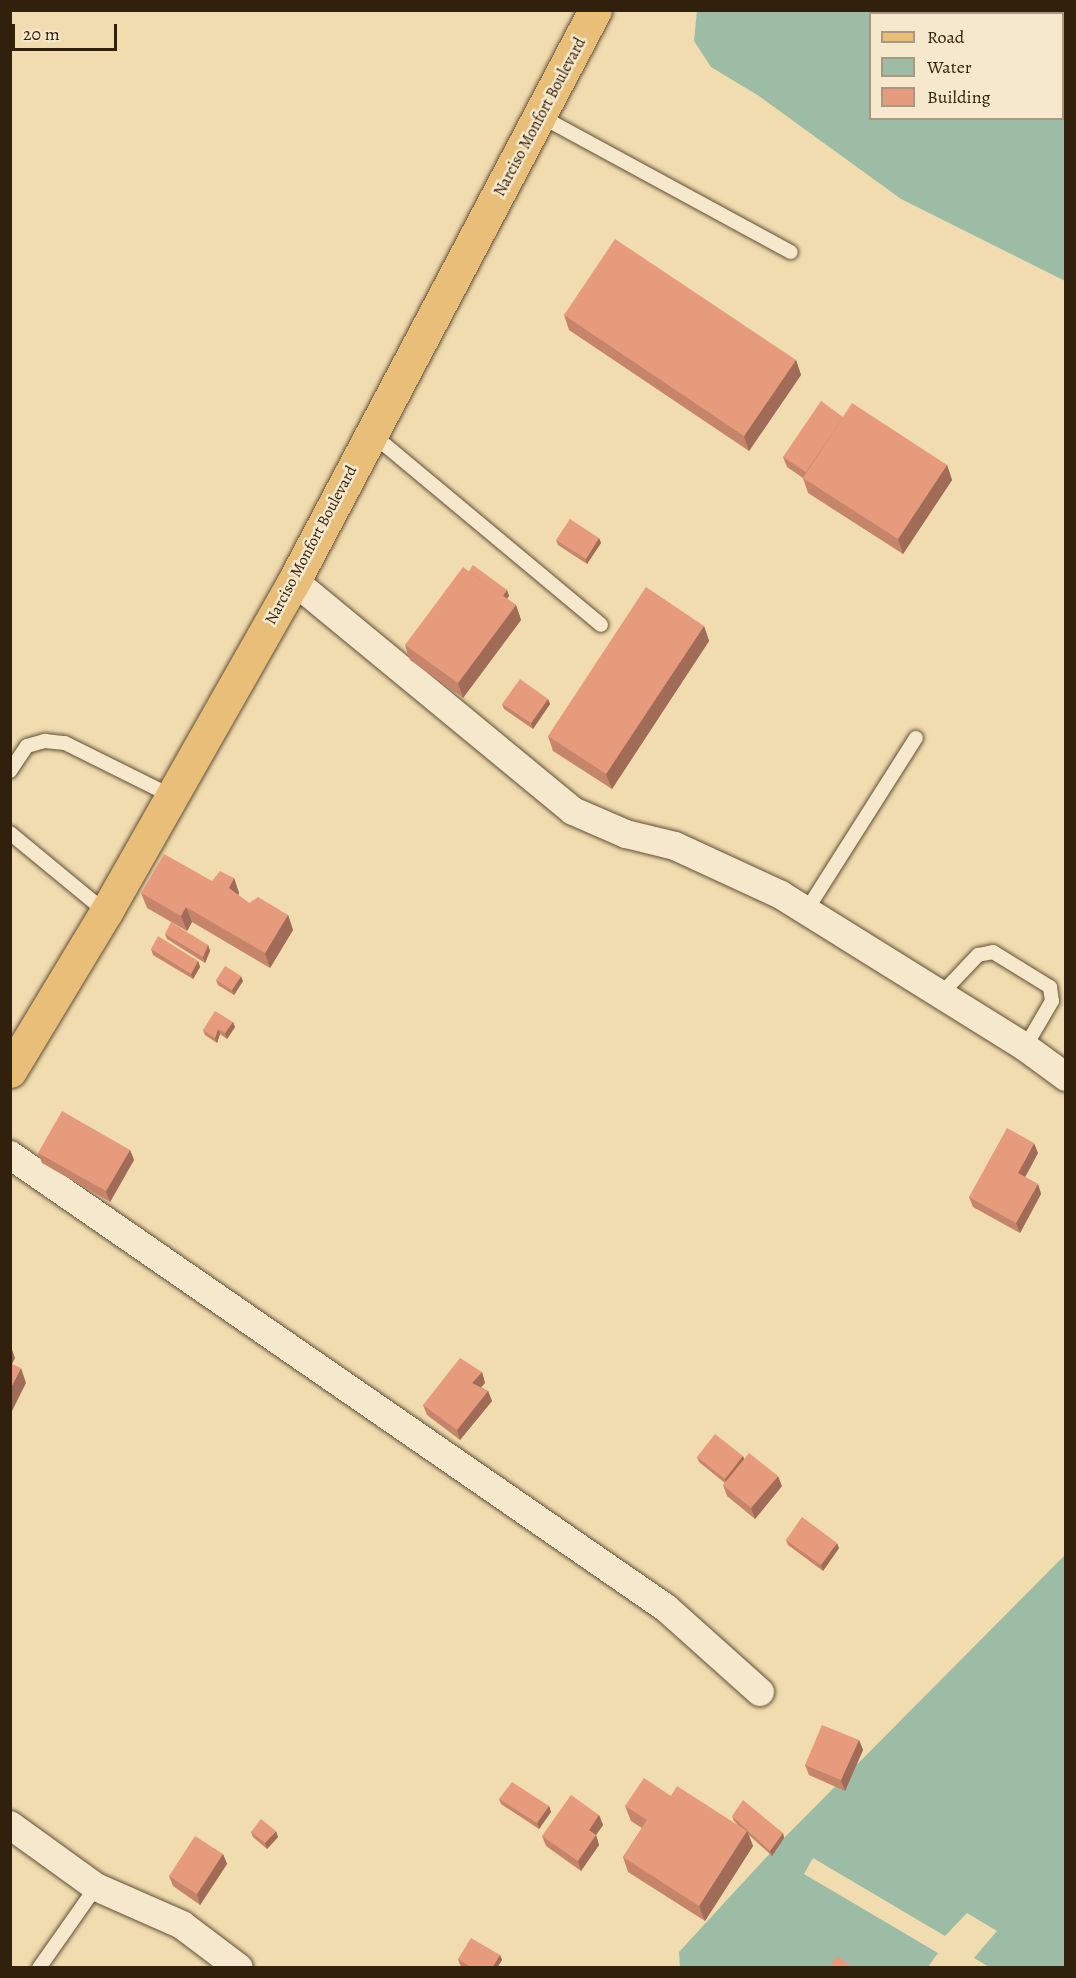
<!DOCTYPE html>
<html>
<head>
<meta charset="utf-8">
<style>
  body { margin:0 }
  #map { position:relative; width:1076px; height:1978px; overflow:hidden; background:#f1dcb0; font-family:Alegreya,serif }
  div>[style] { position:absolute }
  .water>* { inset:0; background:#9cbca5 }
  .pier>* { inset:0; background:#f1dcb0 }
  .roads { filter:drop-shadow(0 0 2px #614f34) drop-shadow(0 0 2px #614f34) }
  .service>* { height:14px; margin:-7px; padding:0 7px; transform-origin:7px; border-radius:7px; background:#f6e8cc }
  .minor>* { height:28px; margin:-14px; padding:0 14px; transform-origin:14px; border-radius:14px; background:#f6e8cc }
  .primary>* { height:33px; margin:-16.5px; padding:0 16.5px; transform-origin:16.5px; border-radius:16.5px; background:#e8be78 }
  .wall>* { inset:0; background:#c6856b }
  .shaded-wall>* { inset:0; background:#a16c57 }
  .building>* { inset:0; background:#e69b7c }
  span { translate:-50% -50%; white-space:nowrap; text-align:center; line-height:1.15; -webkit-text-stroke:5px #f6e8cc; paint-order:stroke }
  .street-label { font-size:16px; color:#31200b }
  .frame { position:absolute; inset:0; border:12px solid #31200b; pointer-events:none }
  .legend { position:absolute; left:869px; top:12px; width:195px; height:108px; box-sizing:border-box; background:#f6e8cc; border:2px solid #a7987f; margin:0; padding:8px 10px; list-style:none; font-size:18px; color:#31200b }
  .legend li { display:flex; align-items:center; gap:12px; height:30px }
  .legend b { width:30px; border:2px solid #a7987f }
  .scale { position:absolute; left:12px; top:24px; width:105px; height:27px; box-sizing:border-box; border:3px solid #31200b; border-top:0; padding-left:8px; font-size:18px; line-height:21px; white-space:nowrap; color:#31200b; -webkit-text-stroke:4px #f6e8cc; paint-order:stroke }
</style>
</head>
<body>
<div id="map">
  <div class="water">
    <div style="clip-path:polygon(697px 10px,948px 13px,870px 14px,870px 118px,1062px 118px,1063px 100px,1065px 102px,1065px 281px,901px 199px,759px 96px,711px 67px,694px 41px)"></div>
    <div style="clip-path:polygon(1065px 1555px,1065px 1967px,680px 1968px,679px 1952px,784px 1838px)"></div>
  </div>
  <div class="pier">
    <div style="clip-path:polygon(813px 1858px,945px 1936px,967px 1913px,997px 1931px,974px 1958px,989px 1967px,928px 1967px,938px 1953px,804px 1874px)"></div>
  </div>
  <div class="roads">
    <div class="service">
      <div style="left:542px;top:117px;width:283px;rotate:28.5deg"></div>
      <div style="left:372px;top:434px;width:298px;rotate:39.8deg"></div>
      <div style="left:10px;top:771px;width:30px;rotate:-56deg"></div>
      <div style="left:27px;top:746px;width:19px;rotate:-16deg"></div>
      <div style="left:45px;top:741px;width:20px;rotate:6deg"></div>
      <div style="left:65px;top:743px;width:119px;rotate:26.4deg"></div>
      <div style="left:10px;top:833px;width:124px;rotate:39.5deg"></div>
      <div style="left:806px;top:911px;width:205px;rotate:-57.6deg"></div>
      <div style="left:941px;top:994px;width:54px;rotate:-46.5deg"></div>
      <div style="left:978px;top:955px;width:15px;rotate:-11deg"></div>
      <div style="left:993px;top:952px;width:67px;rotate:31.6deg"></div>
      <div style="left:1050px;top:987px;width:14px;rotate:82deg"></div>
      <div style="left:1052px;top:1001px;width:53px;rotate:120.4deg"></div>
      <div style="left:39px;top:1968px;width:99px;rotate:-54.9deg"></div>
    </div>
    <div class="minor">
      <div style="left:294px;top:581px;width:362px;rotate:39.5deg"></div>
      <div style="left:573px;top:811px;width:58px;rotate:23.5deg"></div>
      <div style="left:626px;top:834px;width:50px;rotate:13.8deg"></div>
      <div style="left:675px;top:846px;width:117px;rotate:24.8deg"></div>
      <div style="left:781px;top:895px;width:287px;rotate:31.9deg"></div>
      <div style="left:1025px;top:1047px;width:51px;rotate:36.2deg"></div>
      <div style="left:10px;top:1155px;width:797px;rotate:34.63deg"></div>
      <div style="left:666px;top:1608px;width:126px;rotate:41.8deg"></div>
      <div style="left:10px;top:1825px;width:106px;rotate:35.8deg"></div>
      <div style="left:96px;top:1887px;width:94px;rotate:23.8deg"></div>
      <div style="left:182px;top:1925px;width:71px;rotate:37deg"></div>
    </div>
    <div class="primary">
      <div style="left:10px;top:1071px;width:186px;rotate:-58.9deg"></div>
      <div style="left:106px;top:912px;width:381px;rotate:-60.4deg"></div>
      <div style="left:294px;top:581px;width:645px;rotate:-62.2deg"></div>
    </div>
  </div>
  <div class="wall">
    <div style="clip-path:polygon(1003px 10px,1065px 10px,1065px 53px,1062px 51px,1062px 14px,1007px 14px)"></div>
    <div style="clip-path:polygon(564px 315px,796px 360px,801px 375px,749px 451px,569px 330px)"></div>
    <div style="clip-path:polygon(843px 417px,947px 465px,952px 480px,903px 554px,808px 493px,803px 478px,787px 467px,783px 457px)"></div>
    <div style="clip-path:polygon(599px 538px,601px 543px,587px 564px,558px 545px,556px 540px)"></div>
    <div style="clip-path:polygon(469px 571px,507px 590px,509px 596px,507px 599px,516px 605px,521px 620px,463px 698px,410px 660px,405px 645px)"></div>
    <div style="clip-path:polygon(704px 626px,709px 641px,612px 789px,553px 751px,548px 736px)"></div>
    <div style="clip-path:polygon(548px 699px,550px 704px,533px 729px,504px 709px,502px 704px)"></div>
    <div style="clip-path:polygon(234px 878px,239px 893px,238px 895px,249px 903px,288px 915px,293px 930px,270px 968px,192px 922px,187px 931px,147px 908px,141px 893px)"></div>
    <div style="clip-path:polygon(165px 934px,208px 945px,210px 951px,205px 963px,167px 939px)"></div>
    <div style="clip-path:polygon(151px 949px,198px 961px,200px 967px,193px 979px,153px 955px)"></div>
    <div style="clip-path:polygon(216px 980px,243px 981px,234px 995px,218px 985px)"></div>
    <div style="clip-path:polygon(233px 1022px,235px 1027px,227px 1039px,220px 1034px,217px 1043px,205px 1035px,203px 1030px)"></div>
    <div style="clip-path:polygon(130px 1150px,134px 1160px,110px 1202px,42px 1163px,38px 1153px)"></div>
    <div style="clip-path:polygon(1038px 1153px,1025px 1177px,1038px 1184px,1041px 1194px,1020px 1233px,973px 1207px,969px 1197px)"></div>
    <div style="clip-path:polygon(482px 1372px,485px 1383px,481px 1387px,488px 1391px,492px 1401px,460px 1440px,427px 1415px,423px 1405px)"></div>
    <div style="clip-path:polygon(743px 1456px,744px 1459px,782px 1486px,755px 1519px,727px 1496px,723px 1485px,725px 1483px,699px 1462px,697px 1457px)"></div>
    <div style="clip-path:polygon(786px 1540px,839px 1548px,823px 1571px,788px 1545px)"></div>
    <div style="clip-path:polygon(859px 1740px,863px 1750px,845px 1791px,809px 1775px,805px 1765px)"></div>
    <div style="clip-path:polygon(671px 1796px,738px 1825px,734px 1821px,732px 1816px,783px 1833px,784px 1838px,772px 1856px,749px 1835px,753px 1846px,705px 1921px,628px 1872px,623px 1857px,642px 1828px,631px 1821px,625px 1806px)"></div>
    <div style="clip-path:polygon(499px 1799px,549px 1806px,551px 1812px,539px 1829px,501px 1804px)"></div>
    <div style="clip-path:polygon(599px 1815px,603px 1825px,596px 1835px,599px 1845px,581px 1871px,546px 1846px,542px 1836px)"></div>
    <div style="clip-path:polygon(251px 1832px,278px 1837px,267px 1849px,253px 1837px)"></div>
    <div style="clip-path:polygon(223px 1854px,227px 1864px,200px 1905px,173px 1886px,169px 1876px)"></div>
    <div style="clip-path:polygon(500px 1955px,502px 1960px,497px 1968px,464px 1968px,460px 1965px,458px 1959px)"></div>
  </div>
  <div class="shaded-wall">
    <div style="clip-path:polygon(796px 360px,801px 375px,749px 451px,744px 436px)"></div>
    <div style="clip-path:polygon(947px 465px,952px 480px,903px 554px,898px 539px)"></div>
    <div style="clip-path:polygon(599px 538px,601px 543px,587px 564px,586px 559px)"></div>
    <div style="clip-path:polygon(507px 590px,509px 596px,501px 606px,499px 600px)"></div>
    <div style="clip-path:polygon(516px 605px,521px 620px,463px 698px,458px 683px)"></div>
    <div style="clip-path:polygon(704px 626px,709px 641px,612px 789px,606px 774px)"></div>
    <div style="clip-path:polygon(548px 699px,550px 704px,533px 729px,531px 723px)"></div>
    <div style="clip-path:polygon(234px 878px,239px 893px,235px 903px,229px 888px)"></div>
    <div style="clip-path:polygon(186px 907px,192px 922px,187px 931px,181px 916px)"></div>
    <div style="clip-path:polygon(288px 915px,293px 930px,270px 968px,265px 953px)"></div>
    <div style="clip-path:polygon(208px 945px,210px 951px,205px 963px,203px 957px)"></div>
    <div style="clip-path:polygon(198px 961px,200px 967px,193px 979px,191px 974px)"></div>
    <div style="clip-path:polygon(241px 976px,243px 981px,234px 995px,232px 990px)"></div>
    <div style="clip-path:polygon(233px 1022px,235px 1027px,227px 1039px,225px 1033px)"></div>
    <div style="clip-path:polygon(218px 1029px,220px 1034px,217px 1043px,215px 1038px)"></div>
    <div style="clip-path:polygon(1034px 1143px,1038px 1153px,1022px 1183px,1018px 1173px)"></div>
    <div style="clip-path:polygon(130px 1150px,134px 1160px,110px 1202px,106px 1191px)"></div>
    <div style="clip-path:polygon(1038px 1184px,1041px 1194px,1020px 1233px,1016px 1223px)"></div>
    <div style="clip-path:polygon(10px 1344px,15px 1358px,10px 1368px)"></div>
    <div style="clip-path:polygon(21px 1368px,26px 1383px,12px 1411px,10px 1406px,10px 1389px)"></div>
    <div style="clip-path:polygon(482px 1372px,485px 1383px,476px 1393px,472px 1383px)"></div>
    <div style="clip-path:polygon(488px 1391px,492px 1401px,460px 1440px,457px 1430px)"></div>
    <div style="clip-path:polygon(743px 1456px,745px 1462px,727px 1485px,725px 1479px)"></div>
    <div style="clip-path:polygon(778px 1476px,782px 1486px,755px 1519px,751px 1508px)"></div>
    <div style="clip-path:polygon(837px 1543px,839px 1548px,823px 1571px,821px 1565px)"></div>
    <div style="clip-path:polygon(859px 1740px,863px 1750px,845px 1791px,841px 1780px)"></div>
    <div style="clip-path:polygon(549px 1806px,551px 1812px,539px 1829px,537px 1823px)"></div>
    <div style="clip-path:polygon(599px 1815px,603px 1825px,596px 1835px,599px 1845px,581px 1871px,578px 1861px,589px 1830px)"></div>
    <div style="clip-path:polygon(276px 1831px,278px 1837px,267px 1849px,265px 1843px)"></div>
    <div style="clip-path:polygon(747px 1831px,753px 1846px,705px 1921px,699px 1906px)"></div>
    <div style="clip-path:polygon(783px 1833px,784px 1838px,772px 1856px,770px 1851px)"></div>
    <div style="clip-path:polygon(223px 1854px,227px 1864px,200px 1905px,197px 1894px)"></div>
    <div style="clip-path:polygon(500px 1955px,502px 1960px,497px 1968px,492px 1968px)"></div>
  </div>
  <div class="building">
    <div style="clip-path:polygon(1019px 10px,1065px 10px,1065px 42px,1062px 40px,1062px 14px,1024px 14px)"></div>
    <div style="clip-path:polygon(615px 239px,796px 360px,744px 436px,564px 315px)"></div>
    <div style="clip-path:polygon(821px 401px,843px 417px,806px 472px,783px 457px)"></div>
    <div style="clip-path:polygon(852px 403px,947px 465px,898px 539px,803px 478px)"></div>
    <div style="clip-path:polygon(570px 519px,599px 538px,586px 559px,556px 540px)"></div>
    <div style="clip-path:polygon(473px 565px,507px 590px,503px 596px,469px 571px)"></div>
    <div style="clip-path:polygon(463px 567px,516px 605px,458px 683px,405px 645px)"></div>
    <div style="clip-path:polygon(646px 587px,704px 626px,606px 774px,548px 736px)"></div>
    <div style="clip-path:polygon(520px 679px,548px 699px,531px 723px,502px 704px)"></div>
    <div style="clip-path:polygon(164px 854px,212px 881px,220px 871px,234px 878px,229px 888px,249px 903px,258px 897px,288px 915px,265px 953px,186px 907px,181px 916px,141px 893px)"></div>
    <div style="clip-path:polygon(171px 922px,208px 945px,203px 957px,165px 934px)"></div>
    <div style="clip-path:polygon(158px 936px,198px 961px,191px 974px,151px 949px)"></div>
    <div style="clip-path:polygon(225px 966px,241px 976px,232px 990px,216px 980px)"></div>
    <div style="clip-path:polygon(215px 1011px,233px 1022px,225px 1033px,218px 1029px,215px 1038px,203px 1030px)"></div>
    <div style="clip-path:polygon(62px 1111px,130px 1150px,106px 1191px,38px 1153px)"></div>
    <div style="clip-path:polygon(1007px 1128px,1034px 1143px,1018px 1173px,1038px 1184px,1016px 1223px,969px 1197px)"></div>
    <div style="clip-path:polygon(460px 1358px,482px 1372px,472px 1383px,488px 1391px,457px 1430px,423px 1405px)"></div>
    <div style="clip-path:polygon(10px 1363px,21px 1368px,10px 1389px)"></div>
    <div style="clip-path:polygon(715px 1434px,743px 1456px,725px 1479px,697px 1457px)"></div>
    <div style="clip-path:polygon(749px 1453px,778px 1476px,751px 1508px,723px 1485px)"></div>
    <div style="clip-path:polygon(802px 1517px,837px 1543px,821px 1565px,786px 1540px)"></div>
    <div style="clip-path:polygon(822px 1725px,859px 1740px,841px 1780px,805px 1765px)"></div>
    <div style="clip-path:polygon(644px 1778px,671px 1796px,677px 1786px,747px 1831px,699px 1906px,623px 1857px,647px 1820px,625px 1806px)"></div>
    <div style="clip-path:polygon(512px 1782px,549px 1806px,537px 1823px,499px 1799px)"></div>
    <div style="clip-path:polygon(571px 1795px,599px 1815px,589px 1830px,596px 1835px,578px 1861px,542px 1836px)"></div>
    <div style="clip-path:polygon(743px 1800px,783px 1833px,770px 1851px,732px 1816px)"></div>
    <div style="clip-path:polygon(261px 1819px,276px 1831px,265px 1843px,251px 1832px)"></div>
    <div style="clip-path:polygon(195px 1836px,223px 1854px,197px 1894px,169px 1876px)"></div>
    <div style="clip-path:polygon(471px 1938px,500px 1955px,492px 1968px,472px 1968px,458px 1959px)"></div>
    <div style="clip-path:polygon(837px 1956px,854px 1968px,829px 1968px)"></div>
  </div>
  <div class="street-label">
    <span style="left:540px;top:117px;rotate:-62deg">Narciso Monfort Boulevard</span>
    <span style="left:311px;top:545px;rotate:-62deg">Narciso Monfort Boulevard</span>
  </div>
  <div class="frame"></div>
  <ul class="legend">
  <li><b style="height:8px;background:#e8be78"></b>Road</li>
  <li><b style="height:16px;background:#9cbca5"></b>Water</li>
  <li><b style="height:16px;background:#e69b7c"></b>Building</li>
  </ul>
  <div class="scale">20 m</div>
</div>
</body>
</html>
